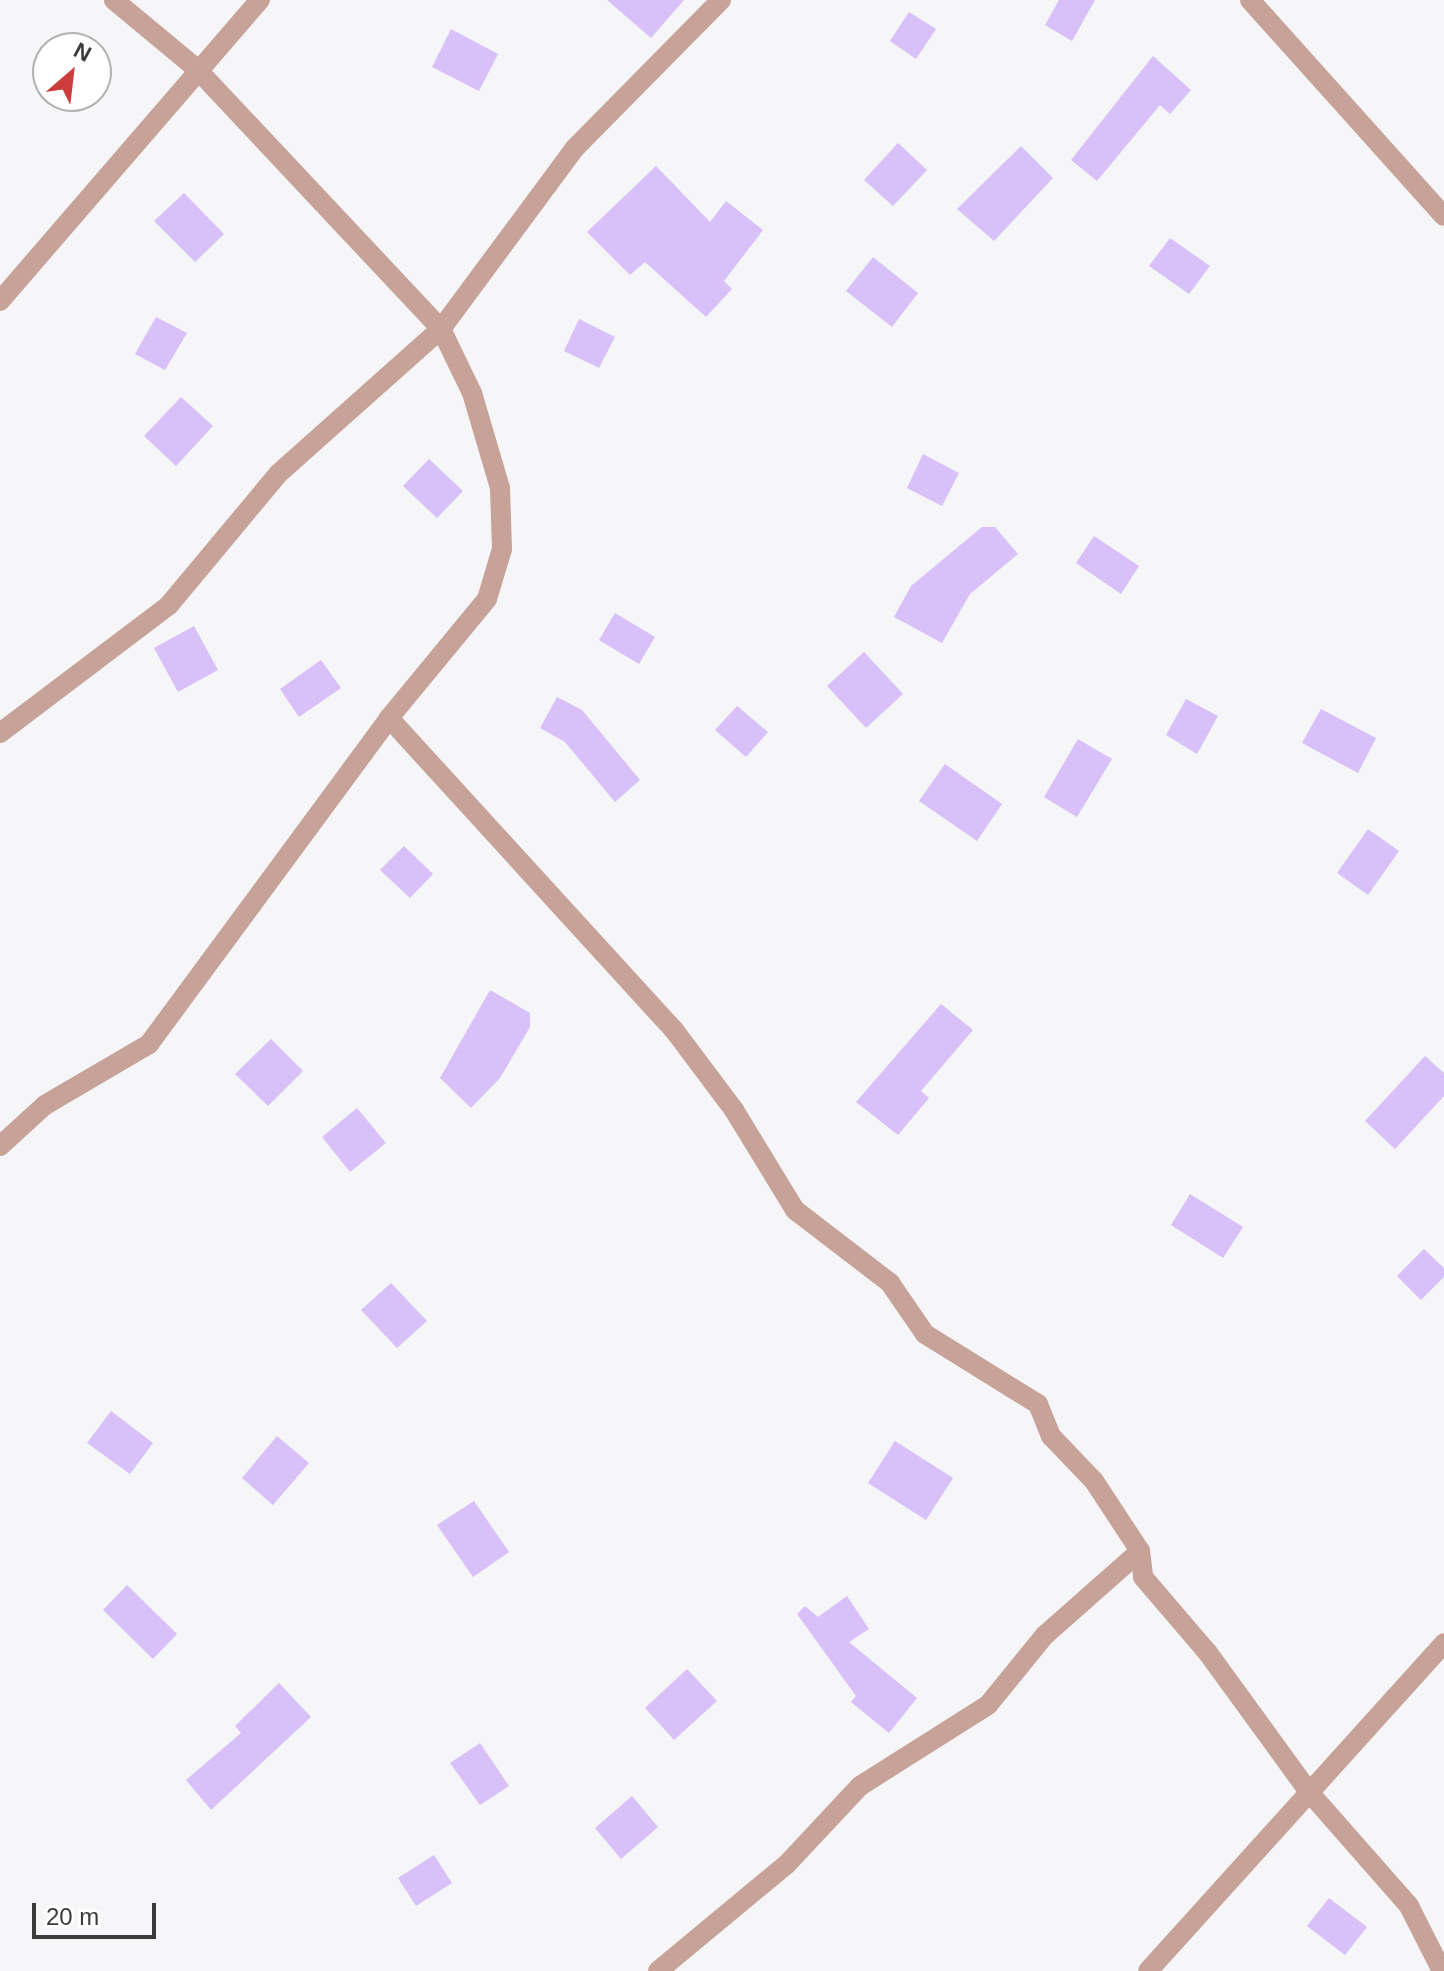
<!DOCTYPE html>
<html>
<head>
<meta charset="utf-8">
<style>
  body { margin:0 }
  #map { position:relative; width:1444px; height:1971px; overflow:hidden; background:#f6f5f8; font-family:Arial,sans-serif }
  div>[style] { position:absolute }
  .building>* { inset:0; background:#d8c0f8 }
  .street>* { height:20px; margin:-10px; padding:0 10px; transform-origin:10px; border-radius:10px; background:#c6a298 }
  span { translate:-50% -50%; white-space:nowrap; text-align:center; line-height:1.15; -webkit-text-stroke:6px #fff; paint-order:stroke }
  .north { position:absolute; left:32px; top:32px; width:80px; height:80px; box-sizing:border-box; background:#fff; border:2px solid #b1b1b1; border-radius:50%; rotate:28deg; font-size:22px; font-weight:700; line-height:32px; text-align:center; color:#3b3b3c }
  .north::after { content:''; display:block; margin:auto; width:28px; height:36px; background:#cc3e3c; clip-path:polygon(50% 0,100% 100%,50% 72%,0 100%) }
  .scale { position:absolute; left:32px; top:1903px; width:124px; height:36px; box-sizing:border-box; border:4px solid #3b3b3c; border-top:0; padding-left:10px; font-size:24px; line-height:28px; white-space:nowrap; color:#3b3b3c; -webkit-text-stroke:6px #fff; paint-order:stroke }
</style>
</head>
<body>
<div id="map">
  <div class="building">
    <div style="clip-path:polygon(607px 0,684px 0,651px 38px)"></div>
    <div style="clip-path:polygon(1059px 0,1095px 0,1072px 41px,1045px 25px)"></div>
    <div style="clip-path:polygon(909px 12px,936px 29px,916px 59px,890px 41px)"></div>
    <div style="clip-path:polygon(451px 29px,498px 54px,479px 91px,432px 67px)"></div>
    <div style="clip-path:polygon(1153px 56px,1191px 90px,1170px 114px,1160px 105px,1097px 181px,1071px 160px)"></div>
    <div style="clip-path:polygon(898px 143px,927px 170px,893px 206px,864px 180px)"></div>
    <div style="clip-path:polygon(1021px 146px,1053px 178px,994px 241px,957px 209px)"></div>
    <div style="clip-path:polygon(656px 166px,710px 222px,726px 201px,763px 230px,724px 281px,732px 289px,706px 317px,645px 262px,630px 275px,587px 232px)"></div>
    <div style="clip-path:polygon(184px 193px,224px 234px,195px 262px,154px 221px)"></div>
    <div style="clip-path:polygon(1170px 238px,1210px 266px,1189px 294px,1149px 266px)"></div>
    <div style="clip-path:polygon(873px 257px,918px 293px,892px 327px,846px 291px)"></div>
    <div style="clip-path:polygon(156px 317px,187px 333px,165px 370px,135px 354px)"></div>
    <div style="clip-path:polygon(579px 319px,615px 337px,599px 368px,564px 351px)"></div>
    <div style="clip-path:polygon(181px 397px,213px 426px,176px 466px,144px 436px)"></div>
    <div style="clip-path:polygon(923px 454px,959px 473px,942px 506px,907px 488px)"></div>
    <div style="clip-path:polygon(429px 459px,463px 491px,437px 518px,403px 486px)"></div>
    <div style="clip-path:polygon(982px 527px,995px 527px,1018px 554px,970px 594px,942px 643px,894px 617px,911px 586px)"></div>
    <div style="clip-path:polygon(1094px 536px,1139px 566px,1121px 594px,1076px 563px)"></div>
    <div style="clip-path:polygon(615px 613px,655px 637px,639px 664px,599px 640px)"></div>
    <div style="clip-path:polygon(194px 626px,218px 670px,178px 692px,154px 648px)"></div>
    <div style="clip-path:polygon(864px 652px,903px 694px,866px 728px,827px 686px)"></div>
    <div style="clip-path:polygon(321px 660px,341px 688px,299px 717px,280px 689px)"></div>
    <div style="clip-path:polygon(557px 697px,582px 710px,640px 780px,615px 802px,565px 742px,540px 728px)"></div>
    <div style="clip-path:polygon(1186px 699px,1218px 716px,1197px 754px,1166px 735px)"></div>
    <div style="clip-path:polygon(737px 706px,768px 732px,746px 757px,715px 730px)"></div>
    <div style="clip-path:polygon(1321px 709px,1376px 738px,1358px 773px,1302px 743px)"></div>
    <div style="clip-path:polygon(1078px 739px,1112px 759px,1077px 817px,1044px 797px)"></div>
    <div style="clip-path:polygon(945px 764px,1002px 804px,977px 841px,919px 801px)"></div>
    <div style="clip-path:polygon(1368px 829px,1399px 851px,1368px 895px,1337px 873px)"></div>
    <div style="clip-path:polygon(404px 846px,433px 874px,410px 898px,380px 870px)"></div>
    <div style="clip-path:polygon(490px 990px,530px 1013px,530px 1027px,500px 1078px,471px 1108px,440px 1078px)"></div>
    <div style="clip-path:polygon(941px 1004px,973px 1030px,921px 1091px,929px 1098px,898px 1135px,856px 1102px)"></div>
    <div style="clip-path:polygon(271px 1039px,303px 1071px,268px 1106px,235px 1074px)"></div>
    <div style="clip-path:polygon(1425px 1056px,1444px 1073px,1444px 1096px,1395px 1149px,1365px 1121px)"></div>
    <div style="clip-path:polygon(357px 1108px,386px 1143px,350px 1172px,322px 1137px)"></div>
    <div style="clip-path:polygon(1190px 1194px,1243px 1227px,1223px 1258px,1171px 1225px)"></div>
    <div style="clip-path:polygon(1424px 1249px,1444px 1268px,1444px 1277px,1421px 1300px,1397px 1276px)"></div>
    <div style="clip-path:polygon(391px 1283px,427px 1321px,397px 1348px,361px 1310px)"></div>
    <div style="clip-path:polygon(111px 1411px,153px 1443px,130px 1474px,87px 1443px)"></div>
    <div style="clip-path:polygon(277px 1436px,309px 1463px,273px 1505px,242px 1478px)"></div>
    <div style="clip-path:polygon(895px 1441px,953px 1478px,926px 1520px,868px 1483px)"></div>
    <div style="clip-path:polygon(474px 1501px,509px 1552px,473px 1577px,437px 1525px)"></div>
    <div style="clip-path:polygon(127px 1585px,177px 1634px,153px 1659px,103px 1610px)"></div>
    <div style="clip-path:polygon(847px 1596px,869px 1629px,849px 1642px,917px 1698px,889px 1733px,851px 1702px,856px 1696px,797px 1614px,805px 1606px,818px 1617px)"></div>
    <div style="clip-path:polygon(687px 1669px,717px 1701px,674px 1740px,645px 1708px)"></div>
    <div style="clip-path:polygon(279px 1683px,311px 1717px,211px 1810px,186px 1780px,241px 1733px,235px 1726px)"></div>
    <div style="clip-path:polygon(480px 1743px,509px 1786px,480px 1805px,450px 1763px)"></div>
    <div style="clip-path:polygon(632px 1796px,658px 1827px,621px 1859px,595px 1828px)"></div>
    <div style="clip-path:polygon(434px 1855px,452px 1883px,416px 1906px,398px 1878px)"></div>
    <div style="clip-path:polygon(1329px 1898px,1367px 1927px,1345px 1955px,1307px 1926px)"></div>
  </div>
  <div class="street">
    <div style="left:1250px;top:0;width:290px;rotate:48.1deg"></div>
    <div style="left:0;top:301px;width:398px;rotate:-49.2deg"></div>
    <div style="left:389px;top:718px;width:423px;rotate:47.6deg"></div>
    <div style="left:674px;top:1030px;width:100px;rotate:53.1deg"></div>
    <div style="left:734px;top:1110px;width:117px;rotate:58.6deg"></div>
    <div style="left:795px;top:1210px;width:120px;rotate:37.5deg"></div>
    <div style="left:890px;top:1283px;width:62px;rotate:55.5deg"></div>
    <div style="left:925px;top:1334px;width:133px;rotate:31.8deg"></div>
    <div style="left:1038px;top:1404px;width:35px;rotate:68deg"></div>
    <div style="left:1051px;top:1436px;width:62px;rotate:46.3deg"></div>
    <div style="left:1094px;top:1481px;width:84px;rotate:56.7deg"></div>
    <div style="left:1140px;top:1551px;width:26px;rotate:83deg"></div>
    <div style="left:1143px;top:1577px;width:100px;rotate:49.5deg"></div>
    <div style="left:1208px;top:1653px;width:172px;rotate:54deg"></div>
    <div style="left:1309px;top:1792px;width:152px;rotate:48.7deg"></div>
    <div style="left:1409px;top:1906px;width:73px;rotate:63.1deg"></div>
    <div style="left:0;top:733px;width:212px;rotate:-37.1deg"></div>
    <div style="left:169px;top:605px;width:170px;rotate:-50.2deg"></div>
    <div style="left:278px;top:474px;width:218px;rotate:-41.7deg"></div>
    <div style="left:441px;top:329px;width:225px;rotate:-53.5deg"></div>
    <div style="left:575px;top:148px;width:208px;rotate:-45.4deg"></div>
    <div style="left:0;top:1146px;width:61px;rotate:-42.3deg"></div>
    <div style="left:45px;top:1105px;width:121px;rotate:-30.4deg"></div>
    <div style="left:149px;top:1044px;width:405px;rotate:-53.6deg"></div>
    <div style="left:389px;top:718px;width:154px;rotate:-50.5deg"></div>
    <div style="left:487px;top:599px;width:52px;rotate:-73.3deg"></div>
    <div style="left:502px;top:549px;width:61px;rotate:-91.9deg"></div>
    <div style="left:500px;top:488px;width:99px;rotate:-106.4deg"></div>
    <div style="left:472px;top:393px;width:71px;rotate:-115.8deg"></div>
    <div style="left:441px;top:329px;width:357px;rotate:-133.2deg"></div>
    <div style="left:197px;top:69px;width:108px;rotate:-140.3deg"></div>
    <div style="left:658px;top:1971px;width:168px;rotate:-39.7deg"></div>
    <div style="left:787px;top:1864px;width:107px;rotate:-46.9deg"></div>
    <div style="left:860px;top:1786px;width:151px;rotate:-32.3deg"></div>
    <div style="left:988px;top:1705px;width:89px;rotate:-50.9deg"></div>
    <div style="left:1044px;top:1636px;width:128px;rotate:-41.5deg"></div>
    <div style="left:1148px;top:1971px;width:442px;rotate:-47.9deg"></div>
  </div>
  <div class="north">N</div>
  <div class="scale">20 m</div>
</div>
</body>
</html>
